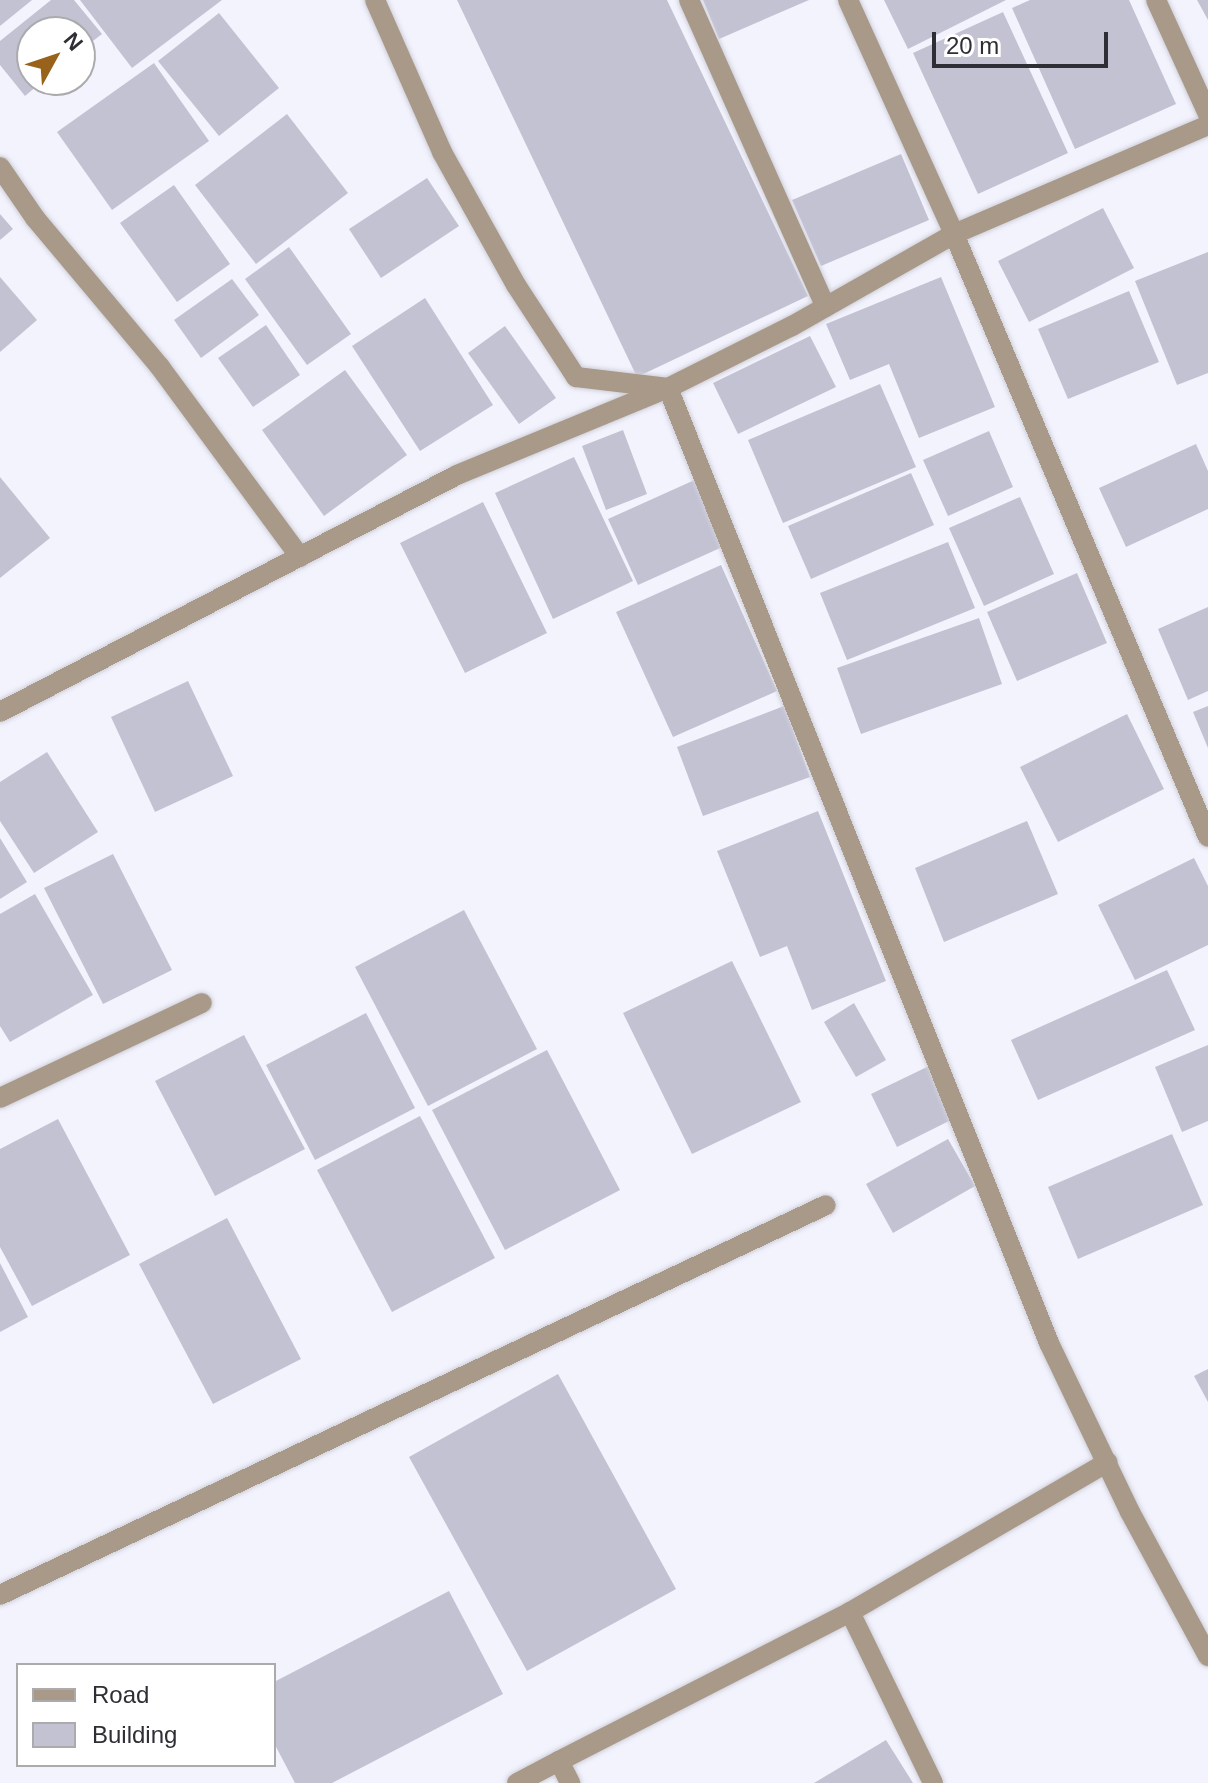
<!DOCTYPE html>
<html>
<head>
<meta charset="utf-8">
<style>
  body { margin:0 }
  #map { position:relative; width:1208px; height:1783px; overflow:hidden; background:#f3f3fe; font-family:Arial,sans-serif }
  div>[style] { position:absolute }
  .building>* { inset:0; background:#c2c2d3 }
  .roads { filter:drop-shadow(0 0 2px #d0d0da) drop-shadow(0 0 2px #d0d0da) }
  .minor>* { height:20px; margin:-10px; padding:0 10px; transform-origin:10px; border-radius:10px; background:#a89989 }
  span { translate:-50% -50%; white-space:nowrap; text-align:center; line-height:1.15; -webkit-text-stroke:8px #fff; paint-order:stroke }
  .legend { position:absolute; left:16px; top:1663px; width:260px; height:104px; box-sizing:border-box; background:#fff; border:2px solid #ababae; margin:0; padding:10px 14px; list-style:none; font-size:24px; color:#2e2e35 }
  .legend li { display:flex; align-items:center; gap:16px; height:40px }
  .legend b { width:40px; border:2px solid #ababae }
  .north { position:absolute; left:16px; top:16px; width:80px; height:80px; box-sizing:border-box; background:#fff; border:2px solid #ababae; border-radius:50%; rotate:50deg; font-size:22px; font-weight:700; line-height:32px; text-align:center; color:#2e2e35 }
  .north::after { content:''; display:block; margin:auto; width:28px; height:36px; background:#98621a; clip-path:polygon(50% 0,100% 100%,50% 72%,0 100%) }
  .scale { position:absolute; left:932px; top:32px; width:176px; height:36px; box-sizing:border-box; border:4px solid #2e2e35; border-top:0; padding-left:10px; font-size:24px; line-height:28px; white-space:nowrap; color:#2e2e35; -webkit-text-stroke:6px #fff; paint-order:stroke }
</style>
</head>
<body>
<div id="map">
  <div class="building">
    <div style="clip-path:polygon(0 0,32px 0,0 26px)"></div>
    <div style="clip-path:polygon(51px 0,74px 0,102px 34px,80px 51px,80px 32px,32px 32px,32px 80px,44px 80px,25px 96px,0 65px,0 41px)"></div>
    <div style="clip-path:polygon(80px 0,222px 0,132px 68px)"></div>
    <div style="clip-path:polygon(457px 0,667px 0,808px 296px,637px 377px)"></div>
    <div style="clip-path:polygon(703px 0,809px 0,719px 39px)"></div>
    <div style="clip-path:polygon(884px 0,1006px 0,908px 49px)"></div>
    <div style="clip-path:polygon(1030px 0,1129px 0,1176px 104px,1075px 149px,1012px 8px)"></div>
    <div style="clip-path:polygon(1197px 0,1208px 0,1208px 20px)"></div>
    <div style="clip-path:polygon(1003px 12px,1068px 153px,978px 194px,913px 53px)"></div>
    <div style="clip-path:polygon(219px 13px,279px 88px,219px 136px,158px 61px)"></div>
    <div style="clip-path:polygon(154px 63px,209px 141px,112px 210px,57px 132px)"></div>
    <div style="clip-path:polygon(287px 114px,348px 193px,256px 264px,195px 185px)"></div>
    <div style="clip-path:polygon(901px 154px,929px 220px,821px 266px,792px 200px)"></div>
    <div style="clip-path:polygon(427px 178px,459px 226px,381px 278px,349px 229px)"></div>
    <div style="clip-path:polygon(174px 185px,230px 264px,177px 302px,120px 223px)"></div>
    <div style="clip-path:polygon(1103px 208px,1134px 268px,1029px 322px,998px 261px)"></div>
    <div style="clip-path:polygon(0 214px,13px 229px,0 240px)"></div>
    <div style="clip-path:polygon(289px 247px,351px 334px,307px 365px,245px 279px)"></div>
    <div style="clip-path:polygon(1208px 252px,1208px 373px,1177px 385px,1135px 281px)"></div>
    <div style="clip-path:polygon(0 277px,37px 320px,0 352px)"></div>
    <div style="clip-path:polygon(941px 277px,995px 407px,919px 438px,889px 364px,850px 380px,826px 324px)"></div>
    <div style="clip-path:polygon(232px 279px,259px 315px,201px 358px,174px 320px)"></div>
    <div style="clip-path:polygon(1129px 291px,1159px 362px,1068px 399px,1038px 329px)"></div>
    <div style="clip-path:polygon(425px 298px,493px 405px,420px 451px,352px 346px)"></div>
    <div style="clip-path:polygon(266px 325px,300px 375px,253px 407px,218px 358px)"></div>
    <div style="clip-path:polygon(505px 326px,556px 398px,519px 424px,468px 353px)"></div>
    <div style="clip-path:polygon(810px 336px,836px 387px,738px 434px,713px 383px)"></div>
    <div style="clip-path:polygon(345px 370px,407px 455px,324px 516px,262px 430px)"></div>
    <div style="clip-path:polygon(880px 384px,916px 467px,783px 523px,748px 440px)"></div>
    <div style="clip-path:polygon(623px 430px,647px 494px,606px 510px,582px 446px)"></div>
    <div style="clip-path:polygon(989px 431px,1013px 487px,948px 516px,923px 460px)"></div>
    <div style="clip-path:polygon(1196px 444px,1208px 471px,1208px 509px,1126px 547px,1099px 488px)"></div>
    <div style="clip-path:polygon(574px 457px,633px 581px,553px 619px,495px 493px)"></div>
    <div style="clip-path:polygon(911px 473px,934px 525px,811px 579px,788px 526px)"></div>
    <div style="clip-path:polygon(0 477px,50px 538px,0 578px)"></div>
    <div style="clip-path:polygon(699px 478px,729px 544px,638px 585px,608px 519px)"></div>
    <div style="clip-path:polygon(1020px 497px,1054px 574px,984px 606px,949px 528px)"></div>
    <div style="clip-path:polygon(483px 502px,547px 633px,465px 673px,400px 543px)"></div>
    <div style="clip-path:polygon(948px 542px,975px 608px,847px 660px,820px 593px)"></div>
    <div style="clip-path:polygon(721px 565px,777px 691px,673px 737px,616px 612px)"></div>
    <div style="clip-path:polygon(1077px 573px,1107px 643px,1017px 681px,987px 612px)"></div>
    <div style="clip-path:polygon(1208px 607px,1208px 691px,1188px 700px,1158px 629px)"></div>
    <div style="clip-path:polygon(979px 618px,1002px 684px,861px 734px,837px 668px)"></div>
    <div style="clip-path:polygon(188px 681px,233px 776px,155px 812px,111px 717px)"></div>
    <div style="clip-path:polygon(784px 706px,810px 777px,703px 816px,677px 747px)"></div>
    <div style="clip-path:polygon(1208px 706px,1208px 748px,1193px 712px)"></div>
    <div style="clip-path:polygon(1127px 714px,1164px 789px,1058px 842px,1020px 767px)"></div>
    <div style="clip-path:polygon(47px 752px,98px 832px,34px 873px,0 821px,0 782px)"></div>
    <div style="clip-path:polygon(818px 811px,886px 981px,812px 1010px,787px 946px,760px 957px,717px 851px)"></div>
    <div style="clip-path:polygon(1027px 821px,1058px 894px,944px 942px,915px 868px)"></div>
    <div style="clip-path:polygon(0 838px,27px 882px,0 899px)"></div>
    <div style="clip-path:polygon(113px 854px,172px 970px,103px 1004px,44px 888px)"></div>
    <div style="clip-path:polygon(1194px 858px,1208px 886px,1208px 945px,1135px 980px,1098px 905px)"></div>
    <div style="clip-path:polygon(35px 894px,93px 995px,10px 1042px,0 1026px,0 914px)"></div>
    <div style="clip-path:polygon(464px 910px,537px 1049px,428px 1106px,355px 967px)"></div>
    <div style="clip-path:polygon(732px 961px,801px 1102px,692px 1154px,623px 1013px)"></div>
    <div style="clip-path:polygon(1167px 970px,1195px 1030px,1038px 1100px,1011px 1040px)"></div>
    <div style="clip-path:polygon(854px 1003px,886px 1060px,856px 1077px,824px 1022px)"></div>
    <div style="clip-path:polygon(366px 1013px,415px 1108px,315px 1160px,266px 1065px)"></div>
    <div style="clip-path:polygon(244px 1035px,305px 1149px,215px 1196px,155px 1081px)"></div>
    <div style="clip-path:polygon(1208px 1045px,1208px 1121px,1182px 1132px,1155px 1067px)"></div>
    <div style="clip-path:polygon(547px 1050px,620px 1190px,505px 1250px,432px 1110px)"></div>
    <div style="clip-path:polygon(929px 1066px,955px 1118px,897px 1147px,871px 1094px)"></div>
    <div style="clip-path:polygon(420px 1116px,495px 1258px,392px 1312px,317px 1170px)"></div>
    <div style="clip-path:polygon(58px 1119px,130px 1255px,32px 1306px,0 1247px,0 1149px)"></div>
    <div style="clip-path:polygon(1172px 1134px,1203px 1205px,1078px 1259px,1048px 1187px)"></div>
    <div style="clip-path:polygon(948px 1139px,975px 1186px,893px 1233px,866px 1184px)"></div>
    <div style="clip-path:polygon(227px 1218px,301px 1359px,213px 1404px,139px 1264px)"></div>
    <div style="clip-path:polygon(0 1263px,28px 1317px,0 1332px)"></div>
    <div style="clip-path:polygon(1208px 1369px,1208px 1402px,1194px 1376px)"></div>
    <div style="clip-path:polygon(558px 1374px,676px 1589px,527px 1671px,409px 1457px)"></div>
    <div style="clip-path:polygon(449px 1591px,503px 1694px,332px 1783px,295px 1783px,274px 1743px,274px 1682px)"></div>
    <div style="clip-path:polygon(886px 1740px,913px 1783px,814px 1783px)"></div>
  </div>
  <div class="roads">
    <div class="minor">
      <div style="left:375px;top:0;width:166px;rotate:66.2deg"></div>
      <div style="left:442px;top:152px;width:152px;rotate:60.9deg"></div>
      <div style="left:516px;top:285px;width:110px;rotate:56.9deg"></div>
      <div style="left:576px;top:377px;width:93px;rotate:6.8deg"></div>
      <div style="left:668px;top:388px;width:139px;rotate:-26.6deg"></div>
      <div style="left:792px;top:326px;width:186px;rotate:-29.6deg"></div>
      <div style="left:954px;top:234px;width:276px;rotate:-23.2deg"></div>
      <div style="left:689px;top:0;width:336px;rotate:66deg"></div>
      <div style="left:848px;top:0;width:257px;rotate:65.6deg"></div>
      <div style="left:954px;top:234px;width:654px;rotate:67.16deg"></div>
      <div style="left:1156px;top:0;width:125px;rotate:65.5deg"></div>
      <div style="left:0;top:167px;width:62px;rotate:55.5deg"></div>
      <div style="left:35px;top:218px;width:194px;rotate:50deg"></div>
      <div style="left:160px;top:367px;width:236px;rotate:53.6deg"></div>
      <div style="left:0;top:712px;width:515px;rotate:-27.41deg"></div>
      <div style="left:457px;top:475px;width:228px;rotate:-22.4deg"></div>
      <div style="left:668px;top:388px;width:1028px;rotate:68.25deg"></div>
      <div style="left:1049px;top:1343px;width:187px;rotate:64.4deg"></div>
      <div style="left:1130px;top:1512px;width:164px;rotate:61.6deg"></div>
      <div style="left:0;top:1098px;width:223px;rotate:-25.2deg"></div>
      <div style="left:0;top:1595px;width:913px;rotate:-25.27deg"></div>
      <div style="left:850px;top:1612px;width:190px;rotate:64.1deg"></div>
      <div style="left:559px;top:1761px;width:327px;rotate:-27.1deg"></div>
      <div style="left:850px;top:1612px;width:298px;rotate:-30.2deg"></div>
      <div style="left:517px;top:1783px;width:47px;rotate:-27.6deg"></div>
      <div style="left:559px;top:1761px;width:25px;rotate:63deg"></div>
    </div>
  </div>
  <ul class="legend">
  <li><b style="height:10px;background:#a89989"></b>Road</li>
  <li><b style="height:22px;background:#c2c2d3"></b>Building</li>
  </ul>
  <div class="north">N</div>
  <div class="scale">20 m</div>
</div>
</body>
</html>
